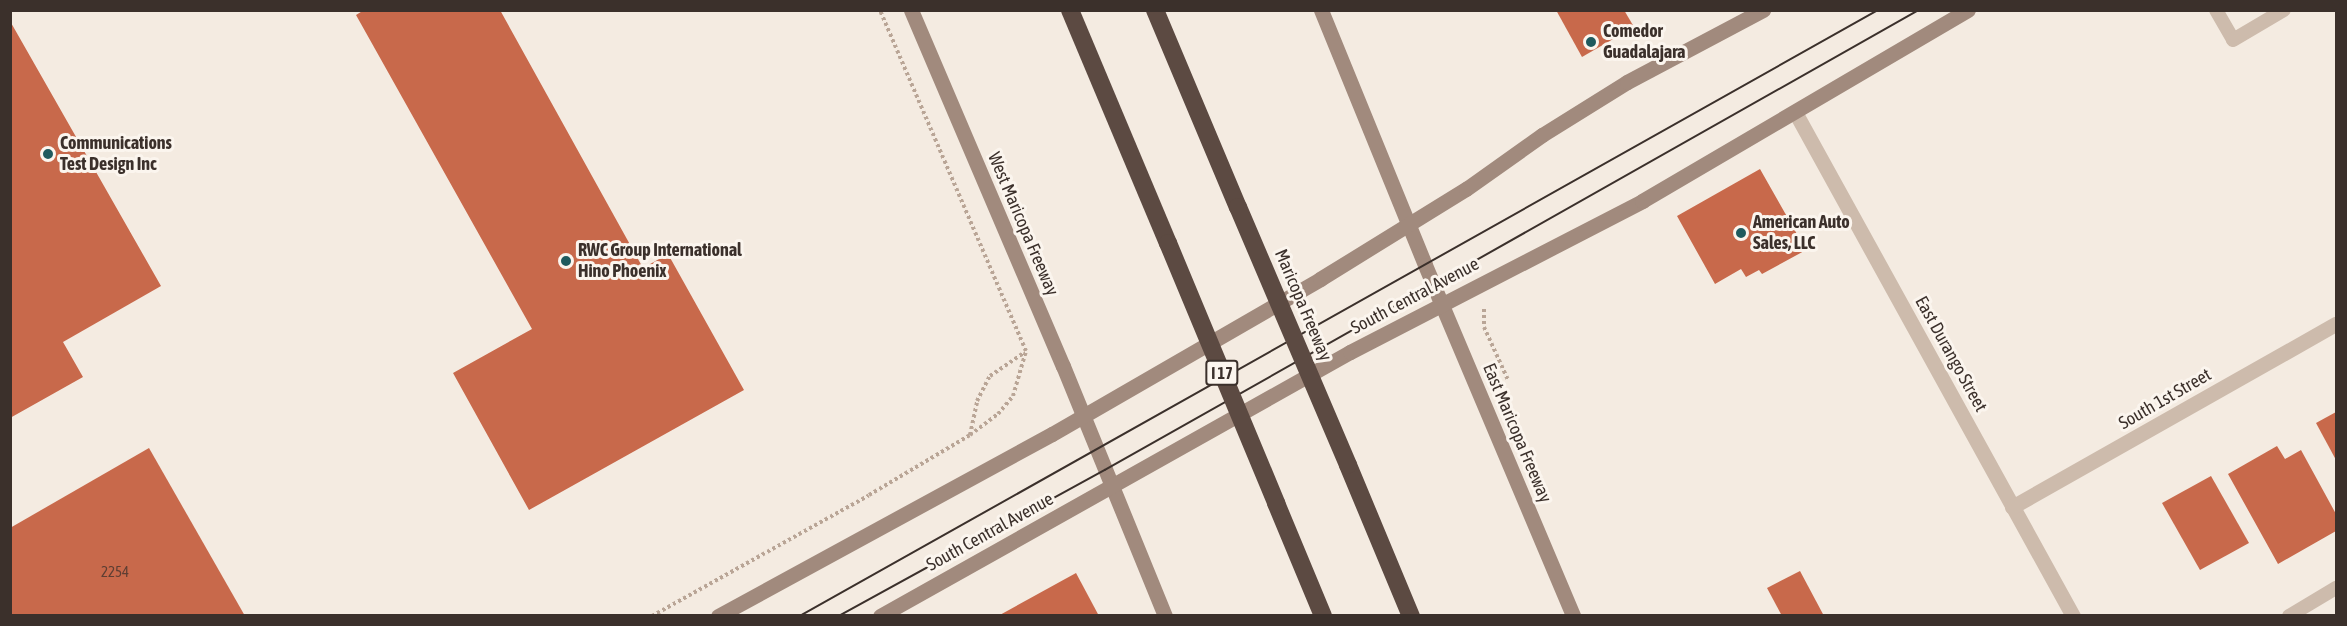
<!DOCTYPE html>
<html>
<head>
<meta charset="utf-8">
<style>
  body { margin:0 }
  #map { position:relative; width:2347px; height:626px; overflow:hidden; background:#f4ebe1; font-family:"Asap Condensed",sans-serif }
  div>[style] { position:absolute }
  .building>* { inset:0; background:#c8694b }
  .path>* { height:4px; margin-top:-2px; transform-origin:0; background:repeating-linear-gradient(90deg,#b9a596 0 3px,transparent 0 6px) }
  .lane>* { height:14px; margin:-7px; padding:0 7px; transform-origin:7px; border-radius:7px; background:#cdbbac }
  .street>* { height:15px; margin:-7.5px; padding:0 7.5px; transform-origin:7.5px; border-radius:7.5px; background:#cdbbac }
  .secondary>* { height:15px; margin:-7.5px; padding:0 7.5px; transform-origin:7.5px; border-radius:7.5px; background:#a18a7d }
  .highway>* { height:18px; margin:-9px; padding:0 9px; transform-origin:9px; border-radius:9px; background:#5c4a42 }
  .tram>* { height:1.5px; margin:-0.75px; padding:0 0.75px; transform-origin:0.75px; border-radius:0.75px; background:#3b302b }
  .highway-bridge>* { height:18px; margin:-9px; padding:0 9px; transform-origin:9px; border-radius:9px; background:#5c4a42 }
  .dots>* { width:16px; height:16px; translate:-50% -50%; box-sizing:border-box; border:3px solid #fbf5ee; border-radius:50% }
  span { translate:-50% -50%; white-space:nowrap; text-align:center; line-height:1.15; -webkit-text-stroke:6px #fbf5ee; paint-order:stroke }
  .number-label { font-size:15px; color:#5e3e33 }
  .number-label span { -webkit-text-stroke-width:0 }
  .shield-label span { padding:2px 4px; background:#fbf5ee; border:2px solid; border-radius:4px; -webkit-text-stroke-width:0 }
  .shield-label { font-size:16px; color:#3b302b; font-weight:700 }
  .poi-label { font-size:18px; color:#3b302b; font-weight:700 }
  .left { translate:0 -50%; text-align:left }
  .street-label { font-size:18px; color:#3b302b }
  .frame { position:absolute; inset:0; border:12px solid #3b302b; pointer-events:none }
</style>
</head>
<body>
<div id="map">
  <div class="building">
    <div style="clip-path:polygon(364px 10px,500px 10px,643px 268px,668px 254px,744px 390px,529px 510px,453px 373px,532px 329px,356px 15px)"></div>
    <div style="clip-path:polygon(1556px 10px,1624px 10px,1634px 27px,1582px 57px)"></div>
    <div style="clip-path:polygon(10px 21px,161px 286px,63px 342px,83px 377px,10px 418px)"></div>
    <div style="clip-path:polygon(1760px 169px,1806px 250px,1762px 274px,1759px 270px,1746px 277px,1741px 269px,1715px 284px,1677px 216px)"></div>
    <div style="clip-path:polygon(2336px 412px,2336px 460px,2316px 423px)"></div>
    <div style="clip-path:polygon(2277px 446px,2285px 459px,2301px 450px,2336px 514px,2336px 531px,2278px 564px,2228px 474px)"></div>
    <div style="clip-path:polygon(149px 448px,245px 616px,10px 616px,10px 528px)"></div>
    <div style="clip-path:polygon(2211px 476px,2249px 543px,2200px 570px,2162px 503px)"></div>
    <div style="clip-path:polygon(1800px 571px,1824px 616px,1782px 616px,1767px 588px)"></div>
    <div style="clip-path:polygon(1076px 573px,1099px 616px,998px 616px)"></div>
  </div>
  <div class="path">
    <div style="left:1484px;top:309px;width:18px;rotate:90deg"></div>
    <div style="left:1484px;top:327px;width:58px;rotate:65.6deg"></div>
    <div style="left:970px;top:435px;width:35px;rotate:-78deg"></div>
    <div style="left:977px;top:401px;width:28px;rotate:-63deg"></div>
    <div style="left:990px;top:376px;width:42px;rotate:-34.4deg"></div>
    <div style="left:652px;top:616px;width:248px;rotate:-29.1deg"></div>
    <div style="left:869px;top:495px;width:117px;rotate:-30.7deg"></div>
    <div style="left:970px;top:435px;width:35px;rotate:-37deg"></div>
    <div style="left:998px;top:414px;width:23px;rotate:-50deg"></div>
    <div style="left:1013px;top:396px;width:47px;rotate:-73.9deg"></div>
    <div style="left:1026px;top:351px;width:371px;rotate:-113.2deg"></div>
  </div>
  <div class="lane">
    <div style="left:2216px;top:10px;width:34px;rotate:60deg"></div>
    <div style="left:2233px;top:40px;width:59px;rotate:-30.5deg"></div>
    <div style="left:2289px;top:616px;width:55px;rotate:-30.8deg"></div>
  </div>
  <div class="street">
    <div style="left:1795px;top:112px;width:576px;rotate:61.12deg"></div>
    <div style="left:2012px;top:507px;width:372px;rotate:-29.5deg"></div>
  </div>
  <div class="secondary">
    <div style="left:911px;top:10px;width:387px;rotate:66.9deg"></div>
    <div style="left:1063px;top:366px;width:270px;rotate:67.8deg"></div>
    <div style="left:1321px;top:10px;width:275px;rotate:67.8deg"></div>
    <div style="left:1425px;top:265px;width:381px;rotate:67.1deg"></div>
    <div style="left:718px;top:616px;width:380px;rotate:-28.6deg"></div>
    <div style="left:1052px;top:434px;width:310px;rotate:-30deg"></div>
    <div style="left:1320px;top:279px;width:172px;rotate:-31.7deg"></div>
    <div style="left:1466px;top:189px;width:93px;rotate:-35.4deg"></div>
    <div style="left:1542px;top:135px;width:100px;rotate:-31.9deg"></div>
    <div style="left:1627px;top:82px;width:154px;rotate:-27.9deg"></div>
    <div style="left:880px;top:616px;width:539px;rotate:-29.32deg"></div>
    <div style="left:1350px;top:352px;width:329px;rotate:-27.3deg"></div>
    <div style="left:1642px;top:201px;width:378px;rotate:-30.4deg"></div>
  </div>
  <div class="highway">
    <div style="left:1070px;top:10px;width:253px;rotate:67.2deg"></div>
    <div style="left:1155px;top:10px;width:214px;rotate:67.2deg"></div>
    <div style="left:1348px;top:465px;width:164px;rotate:67.4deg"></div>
    <div style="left:1276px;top:503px;width:122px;rotate:67.4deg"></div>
  </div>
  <div class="tram">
    <div style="left:800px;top:616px;width:1237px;rotate:-29.34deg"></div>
    <div style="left:839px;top:616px;width:303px;rotate:-28.8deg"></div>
    <div style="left:1105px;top:470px;width:935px;rotate:-29.47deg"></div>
  </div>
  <div class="highway-bridge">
    <div style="left:1238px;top:207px;width:280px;rotate:66.9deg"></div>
    <div style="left:1168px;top:243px;width:282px;rotate:67.4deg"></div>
  </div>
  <div class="dots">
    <div style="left:1591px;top:42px;background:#1f5a5e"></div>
    <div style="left:48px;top:154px;background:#1f5a5e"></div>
    <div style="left:1741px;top:233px;background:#1f5a5e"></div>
    <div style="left:566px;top:261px;background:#1f5a5e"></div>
  </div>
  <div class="number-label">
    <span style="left:115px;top:572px">2254</span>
  </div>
  <div class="shield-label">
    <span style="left:1222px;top:373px">I 17</span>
  </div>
  <div class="poi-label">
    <span class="left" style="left:1603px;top:42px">Comedor<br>Guadalajara</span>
    <span class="left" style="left:60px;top:154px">Communications<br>Test Design Inc</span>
    <span class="left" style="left:1753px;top:233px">American Auto<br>Sales, LLC</span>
    <span class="left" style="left:578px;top:261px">RWC Group International<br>Hino Phoenix</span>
  </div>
  <div class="street-label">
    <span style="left:1023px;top:224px;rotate:67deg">West Maricopa Freeway</span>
    <span style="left:1415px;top:296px;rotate:-28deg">South Central Avenue</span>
    <span style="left:1303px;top:305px;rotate:67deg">Maricopa Freeway</span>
    <span style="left:1951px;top:354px;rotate:61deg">East Durango Street</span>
    <span style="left:2165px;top:399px;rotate:-30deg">South 1st Street</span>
    <span style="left:1517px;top:433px;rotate:67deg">East Maricopa Freeway</span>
    <span style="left:990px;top:532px;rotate:-29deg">South Central Avenue</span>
  </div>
  <div class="frame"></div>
</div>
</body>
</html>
